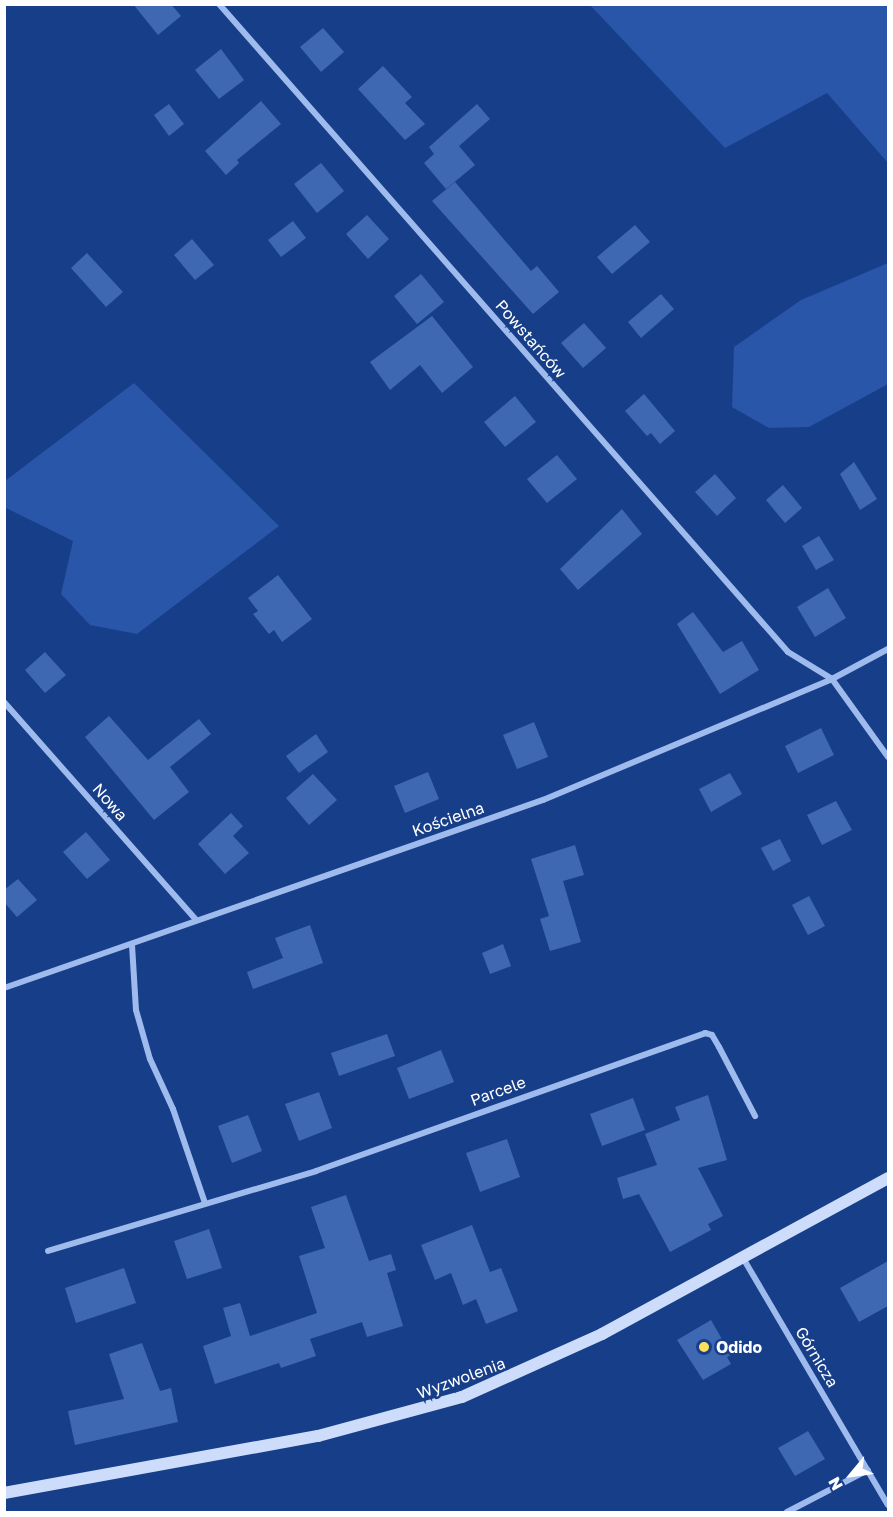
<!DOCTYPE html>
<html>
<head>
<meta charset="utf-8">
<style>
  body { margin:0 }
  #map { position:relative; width:893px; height:1517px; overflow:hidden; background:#173e89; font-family:"Golos Text",sans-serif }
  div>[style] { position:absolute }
  .green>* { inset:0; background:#2956a8 }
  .building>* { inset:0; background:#3f68b2 }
  .street>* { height:6px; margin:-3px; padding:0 3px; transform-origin:3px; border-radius:3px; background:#9fbbee }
  .secondary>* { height:12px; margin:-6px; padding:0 6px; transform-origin:6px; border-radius:6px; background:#ccdcfa }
  .dots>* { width:16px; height:16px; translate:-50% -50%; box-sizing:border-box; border:3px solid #173e89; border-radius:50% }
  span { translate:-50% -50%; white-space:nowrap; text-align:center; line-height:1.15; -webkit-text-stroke:5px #173e89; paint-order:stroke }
  .street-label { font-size:16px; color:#fff }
  .poi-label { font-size:16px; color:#fff; font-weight:700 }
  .left { translate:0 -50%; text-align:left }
  .frame { position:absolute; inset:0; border:6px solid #fff; pointer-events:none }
  .north { position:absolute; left:821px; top:1445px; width:60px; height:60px; -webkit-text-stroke:4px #173e89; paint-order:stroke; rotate:241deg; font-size:16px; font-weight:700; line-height:24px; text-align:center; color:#fff }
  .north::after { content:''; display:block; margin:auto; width:21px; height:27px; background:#fff; clip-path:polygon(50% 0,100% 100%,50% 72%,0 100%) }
</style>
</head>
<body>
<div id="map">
  <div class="green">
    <div style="clip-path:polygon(590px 5px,888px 5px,888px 163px,827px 93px,725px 148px)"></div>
    <div style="clip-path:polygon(888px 263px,888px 384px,809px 427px,769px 428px,732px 407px,734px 347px,801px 300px)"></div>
    <div style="clip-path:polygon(134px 383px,279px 526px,137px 634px,90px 625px,61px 594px,73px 541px,4px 507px,5px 481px)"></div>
  </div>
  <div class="building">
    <div style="clip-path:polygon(133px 4px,171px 4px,181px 16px,158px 35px)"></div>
    <div style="clip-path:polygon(323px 28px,344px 52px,321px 72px,300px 47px)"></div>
    <div style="clip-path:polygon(221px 49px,244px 80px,219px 99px,195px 70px)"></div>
    <div style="clip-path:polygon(383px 66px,412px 97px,405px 103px,425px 124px,405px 140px,358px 89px)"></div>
    <div style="clip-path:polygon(261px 101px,281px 124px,237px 160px,239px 163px,226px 175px,205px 151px)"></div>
    <div style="clip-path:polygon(169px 104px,184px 124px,169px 136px,154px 115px)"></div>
    <div style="clip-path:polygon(477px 104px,490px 119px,459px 146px,475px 165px,446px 189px,424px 163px,434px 154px,429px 147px)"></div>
    <div style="clip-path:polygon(321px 163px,344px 191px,317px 213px,294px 184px)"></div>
    <div style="clip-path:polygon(455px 182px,531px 271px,537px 266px,559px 292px,533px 314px,432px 201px)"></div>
    <div style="clip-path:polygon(367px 215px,389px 239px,368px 259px,346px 234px)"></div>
    <div style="clip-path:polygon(293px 221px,306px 238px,281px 257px,268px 240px)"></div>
    <div style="clip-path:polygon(635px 225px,650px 242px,612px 274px,597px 257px)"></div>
    <div style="clip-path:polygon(192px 239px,214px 265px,195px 280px,174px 255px)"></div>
    <div style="clip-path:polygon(87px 253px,123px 292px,106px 307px,71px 268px)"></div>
    <div style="clip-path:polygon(421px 274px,444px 302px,417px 324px,394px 296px)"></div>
    <div style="clip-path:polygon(661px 294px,674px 309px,641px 338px,628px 322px)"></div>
    <div style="clip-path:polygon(432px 316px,473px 367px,442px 393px,420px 365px,390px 390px,370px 362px)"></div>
    <div style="clip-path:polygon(584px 323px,606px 348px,583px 368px,561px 343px)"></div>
    <div style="clip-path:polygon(644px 394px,675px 431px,660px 444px,651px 433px,647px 436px,625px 411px)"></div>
    <div style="clip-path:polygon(515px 396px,536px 422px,505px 447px,484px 422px)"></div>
    <div style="clip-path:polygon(557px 455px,577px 479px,547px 503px,527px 479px)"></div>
    <div style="clip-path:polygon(854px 462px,877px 499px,860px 510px,840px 474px)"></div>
    <div style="clip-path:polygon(715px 474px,736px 498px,717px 516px,695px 492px)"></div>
    <div style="clip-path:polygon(783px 485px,802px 508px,785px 523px,766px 500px)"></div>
    <div style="clip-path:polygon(622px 509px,642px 534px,578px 590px,560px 569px)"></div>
    <div style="clip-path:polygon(819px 536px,834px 560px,816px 570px,802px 546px)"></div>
    <div style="clip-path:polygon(278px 575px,312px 619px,282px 642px,274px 630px,269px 634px,253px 614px,258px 611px,248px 598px)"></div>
    <div style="clip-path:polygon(828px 588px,846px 618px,815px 637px,797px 607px)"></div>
    <div style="clip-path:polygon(693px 612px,723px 652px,742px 641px,759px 670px,720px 694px,677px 624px)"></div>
    <div style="clip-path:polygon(45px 652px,66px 675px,45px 693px,25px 670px)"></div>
    <div style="clip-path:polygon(109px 716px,148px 760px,199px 719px,211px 734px,170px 767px,189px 792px,154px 820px,85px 737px)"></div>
    <div style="clip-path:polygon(534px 722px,548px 757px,517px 769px,503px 735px)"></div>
    <div style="clip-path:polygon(821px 728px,834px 755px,798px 773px,785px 746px)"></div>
    <div style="clip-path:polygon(316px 734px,328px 752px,299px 773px,286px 756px)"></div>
    <div style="clip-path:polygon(428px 772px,439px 799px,405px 813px,394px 786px)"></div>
    <div style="clip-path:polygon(730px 773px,742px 794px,711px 812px,699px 789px)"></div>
    <div style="clip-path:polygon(313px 774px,337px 800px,309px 825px,286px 798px)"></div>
    <div style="clip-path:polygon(836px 801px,852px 830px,822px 845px,807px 815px)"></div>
    <div style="clip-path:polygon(231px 813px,243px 826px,233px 836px,249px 853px,225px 874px,198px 844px)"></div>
    <div style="clip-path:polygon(86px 832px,110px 860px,87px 879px,63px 852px)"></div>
    <div style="clip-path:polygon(780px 839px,791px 861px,773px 871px,761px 848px)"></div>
    <div style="clip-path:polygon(575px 845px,584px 875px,563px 881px,581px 942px,550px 951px,540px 919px,549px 916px,531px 859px)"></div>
    <div style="clip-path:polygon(18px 879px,37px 900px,17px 917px,4px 902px,4px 890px)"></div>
    <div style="clip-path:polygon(809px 896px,825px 926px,808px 935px,792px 905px)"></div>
    <div style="clip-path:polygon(310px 925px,323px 963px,253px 989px,247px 972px,283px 958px,275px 938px)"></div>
    <div style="clip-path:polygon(503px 944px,511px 966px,490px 974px,482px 953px)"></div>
    <div style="clip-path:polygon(387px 1034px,395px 1056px,339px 1076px,331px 1053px)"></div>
    <div style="clip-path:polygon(441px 1050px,454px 1082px,409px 1099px,397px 1068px)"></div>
    <div style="clip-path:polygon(319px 1092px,332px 1128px,299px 1141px,285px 1104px)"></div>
    <div style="clip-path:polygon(708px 1095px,727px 1160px,698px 1168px,723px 1216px,708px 1224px,711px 1230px,670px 1252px,639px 1194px,623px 1199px,617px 1178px,657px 1165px,645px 1134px,680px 1120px,675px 1107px)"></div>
    <div style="clip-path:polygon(633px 1098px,645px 1130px,602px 1146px,590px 1114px)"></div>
    <div style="clip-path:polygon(248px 1115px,262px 1151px,232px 1163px,218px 1126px)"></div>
    <div style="clip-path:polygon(507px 1139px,520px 1177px,480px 1192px,466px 1153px)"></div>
    <div style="clip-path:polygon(346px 1195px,369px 1261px,391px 1254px,396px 1270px,387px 1273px,403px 1326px,367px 1337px,362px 1322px,310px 1339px,316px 1356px,281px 1368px,279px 1363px,215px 1384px,203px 1346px,231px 1336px,223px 1308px,240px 1303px,250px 1336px,317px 1313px,299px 1256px,325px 1248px,311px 1207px)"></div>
    <div style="clip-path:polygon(472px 1225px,490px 1272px,501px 1268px,518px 1311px,486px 1324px,476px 1299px,463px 1305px,451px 1273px,435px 1280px,421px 1245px)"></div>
    <div style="clip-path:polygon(209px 1229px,222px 1268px,187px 1279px,174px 1241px)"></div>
    <div style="clip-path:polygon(888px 1261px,888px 1306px,859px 1322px,840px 1288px)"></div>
    <div style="clip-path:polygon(124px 1268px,136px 1303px,76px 1323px,65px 1288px)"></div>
    <div style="clip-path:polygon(711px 1320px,731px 1355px,727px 1357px,731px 1364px,703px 1380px,677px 1340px)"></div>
    <div style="clip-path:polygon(142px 1343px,160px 1391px,171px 1388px,178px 1422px,75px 1445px,68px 1411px,124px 1399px,109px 1354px)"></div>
    <div style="clip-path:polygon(808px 1431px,825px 1459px,795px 1476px,778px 1448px)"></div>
  </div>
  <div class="street">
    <div style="left:219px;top:4px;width:862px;rotate:48.71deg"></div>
    <div style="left:788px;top:652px;width:52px;rotate:31.5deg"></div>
    <div style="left:832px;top:679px;width:96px;rotate:54.3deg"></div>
    <div style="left:4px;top:702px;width:290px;rotate:48.6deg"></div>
    <div style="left:132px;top:945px;width:65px;rotate:86.5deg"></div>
    <div style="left:136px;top:1010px;width:51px;rotate:74.1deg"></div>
    <div style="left:150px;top:1059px;width:55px;rotate:65.3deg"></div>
    <div style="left:173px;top:1109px;width:99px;rotate:71.2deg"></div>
    <div style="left:4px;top:988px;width:571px;rotate:-19.23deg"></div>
    <div style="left:543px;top:800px;width:313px;rotate:-22.7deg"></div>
    <div style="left:832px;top:679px;width:64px;rotate:-28.2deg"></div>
    <div style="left:48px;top:1251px;width:280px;rotate:-16.6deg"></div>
    <div style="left:316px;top:1171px;width:413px;rotate:-19.5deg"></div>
    <div style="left:705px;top:1033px;width:7px;rotate:16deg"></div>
    <div style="left:712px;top:1035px;width:14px;rotate:60deg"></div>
    <div style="left:719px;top:1047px;width:78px;rotate:62.4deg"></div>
    <div style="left:743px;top:1258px;width:286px;rotate:59.6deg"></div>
    <div style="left:787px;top:1512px;width:91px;rotate:-27.4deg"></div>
  </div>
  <div class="secondary">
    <div style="left:4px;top:1493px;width:319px;rotate:-10.3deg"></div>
    <div style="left:318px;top:1436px;width:149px;rotate:-15.2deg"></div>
    <div style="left:462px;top:1397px;width:154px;rotate:-24.2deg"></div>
    <div style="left:602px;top:1334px;width:326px;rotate:-28.6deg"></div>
  </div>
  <div class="dots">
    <div style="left:704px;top:1347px;background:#ffdf5c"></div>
  </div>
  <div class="street-label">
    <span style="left:531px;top:339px;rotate:49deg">Powstańców</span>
    <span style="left:110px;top:802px;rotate:49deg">Nowa</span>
    <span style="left:448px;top:819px;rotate:-19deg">Kościelna</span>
    <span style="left:498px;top:1091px;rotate:-20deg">Parcele</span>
    <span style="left:817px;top:1357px;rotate:59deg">Górnicza</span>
    <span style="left:461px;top:1378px;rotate:-20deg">Wyzwolenia</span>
  </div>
  <div class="poi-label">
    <span class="left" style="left:716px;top:1347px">Odido</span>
  </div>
  <div class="frame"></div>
  <div class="north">N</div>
</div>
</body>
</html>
